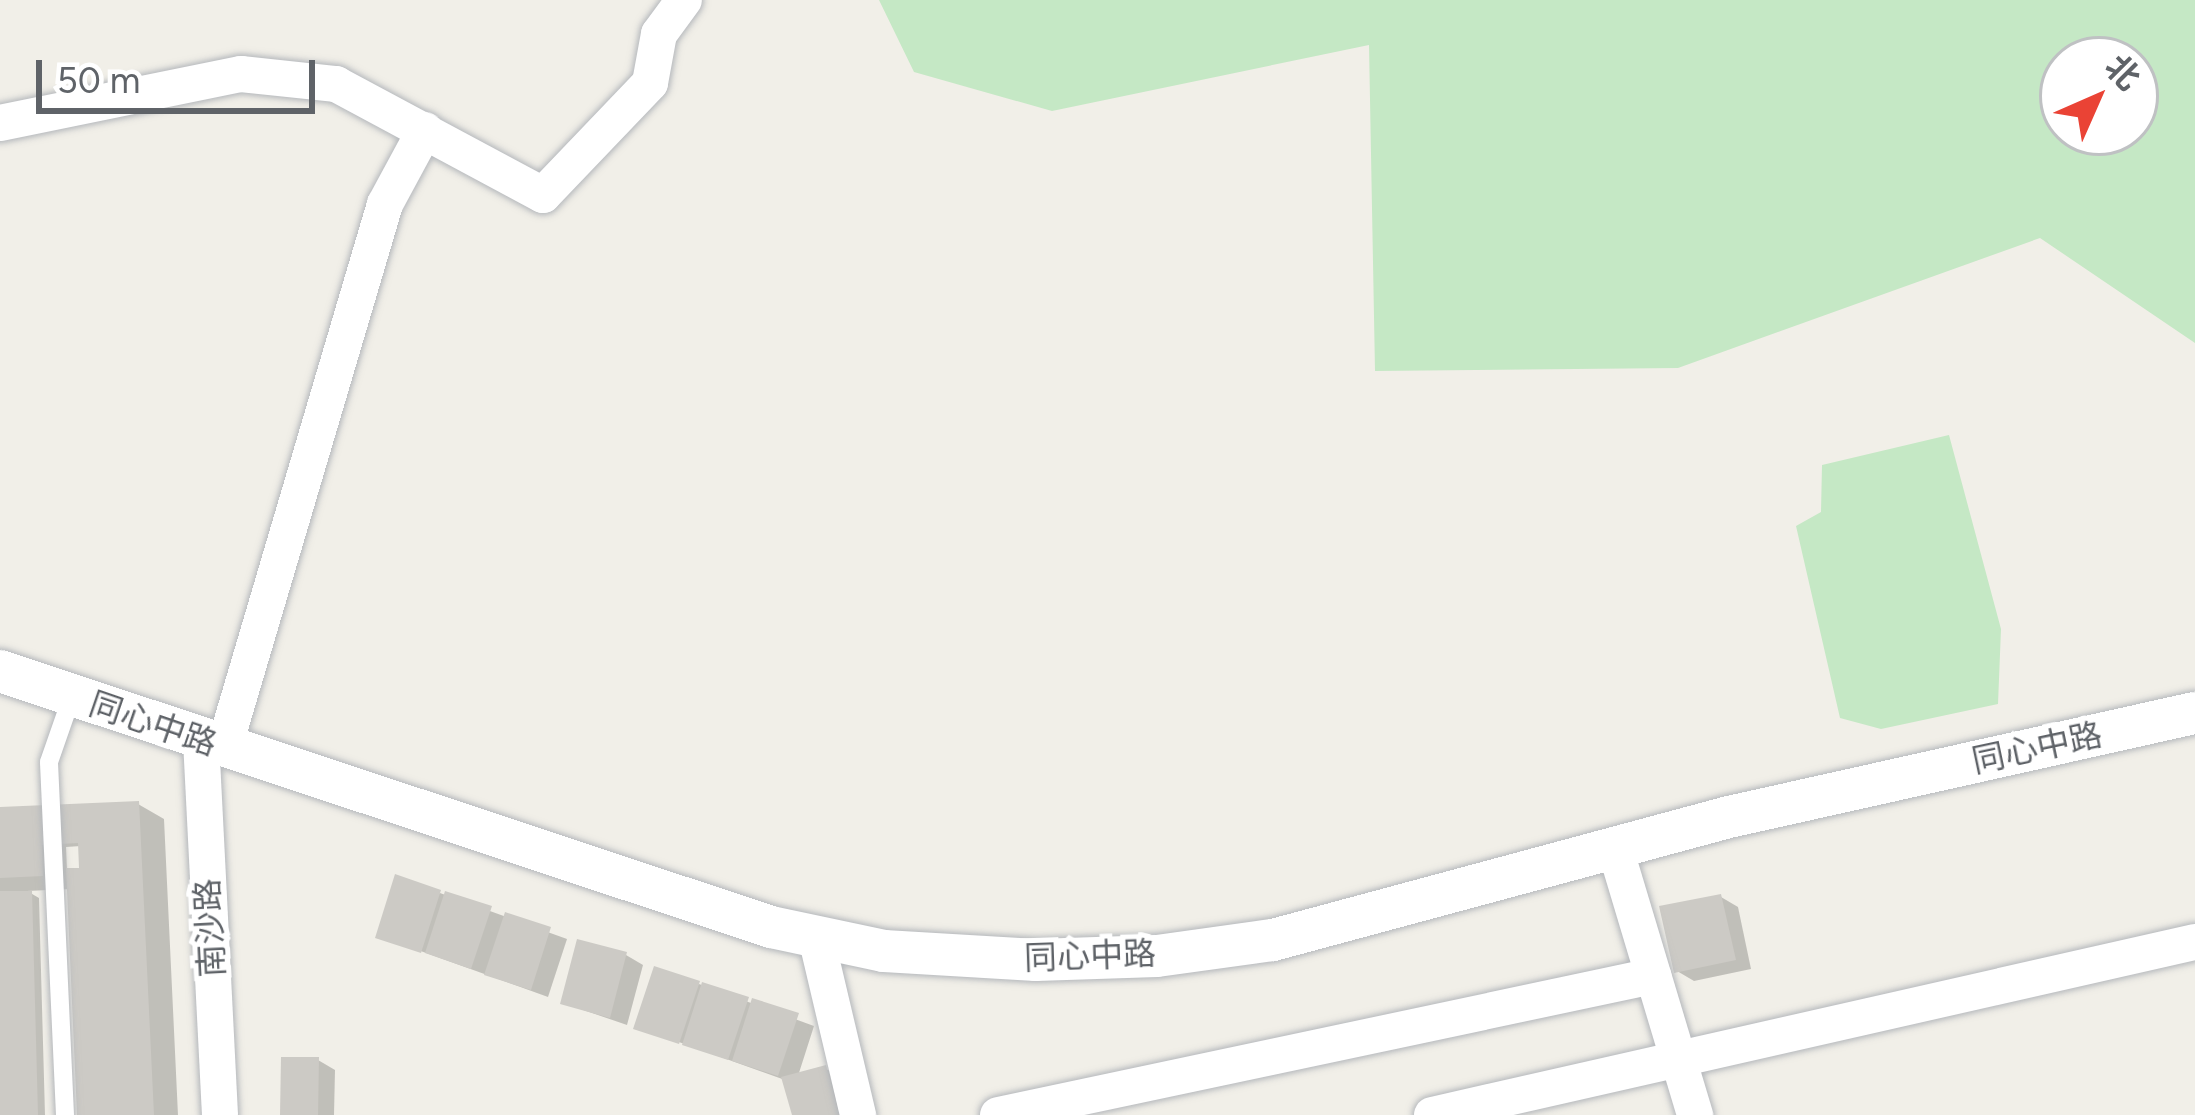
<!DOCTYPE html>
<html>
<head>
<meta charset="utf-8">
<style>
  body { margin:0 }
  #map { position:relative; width:2195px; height:1115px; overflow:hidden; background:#f1efe8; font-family:Figtree,"Noto Sans SC",sans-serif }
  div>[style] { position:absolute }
  .green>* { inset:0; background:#c5e8c5 }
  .shadow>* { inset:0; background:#0003 }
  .building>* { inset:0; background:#cccac5 }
  .roads { filter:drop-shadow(0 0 3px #b5b8bc) drop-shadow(0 0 3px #b5b8bc) }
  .service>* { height:18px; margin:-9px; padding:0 9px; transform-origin:9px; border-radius:9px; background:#fff }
  .minor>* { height:36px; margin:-18px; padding:0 18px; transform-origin:18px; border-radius:18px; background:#fff }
  .tertiary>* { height:42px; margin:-21px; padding:0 21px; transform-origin:21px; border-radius:21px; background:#fff }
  span { translate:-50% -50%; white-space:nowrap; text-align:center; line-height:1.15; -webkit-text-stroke:10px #fff; paint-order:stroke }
  .street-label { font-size:33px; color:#5f6368 }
  .north { position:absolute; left:2039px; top:36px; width:120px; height:120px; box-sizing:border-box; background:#fff; border:3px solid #bfc1c3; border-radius:50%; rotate:45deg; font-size:33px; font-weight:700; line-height:48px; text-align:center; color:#5f6368 }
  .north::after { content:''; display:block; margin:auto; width:42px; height:54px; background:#ea4335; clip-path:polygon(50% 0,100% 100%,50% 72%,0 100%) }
  .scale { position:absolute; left:36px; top:60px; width:279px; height:54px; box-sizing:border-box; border:6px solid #5f6368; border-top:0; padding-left:15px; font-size:36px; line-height:42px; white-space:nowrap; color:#5f6368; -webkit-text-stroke:9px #fff; paint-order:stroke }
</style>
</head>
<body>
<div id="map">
  <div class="green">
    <div style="clip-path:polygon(evenodd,879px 0,2195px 0,2195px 343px,2040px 238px,1678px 368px,1375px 371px,1369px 45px,1052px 111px,914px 72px,879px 0,2135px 60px,2135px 132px,2063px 132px,2063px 60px,2135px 60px)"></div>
    <div style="clip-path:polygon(1949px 435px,2001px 629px,1998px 704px,1881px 729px,1840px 718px,1796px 526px,1821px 512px,1822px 465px)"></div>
  </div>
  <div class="shadow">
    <div style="clip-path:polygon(evenodd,138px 804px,164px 819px,178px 1115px,80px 1115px,70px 889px,27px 891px,39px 898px,45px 1115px,0 1115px,0 810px,138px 804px,81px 846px,82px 871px,67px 871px,66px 847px,81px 846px)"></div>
    <div style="clip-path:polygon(440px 893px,567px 939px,548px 997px,379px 936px)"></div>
    <div style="clip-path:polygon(1721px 897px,1738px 907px,1751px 969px,1694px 981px,1677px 971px)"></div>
    <div style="clip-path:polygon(626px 955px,643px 965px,627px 1025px,563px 1003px)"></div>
    <div style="clip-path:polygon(699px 984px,814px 1026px,798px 1076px,826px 1069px,843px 1078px,852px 1115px,795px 1115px,785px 1080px,637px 1027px)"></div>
    <div style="clip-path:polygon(318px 1060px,335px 1070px,334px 1115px,283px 1115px)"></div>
  </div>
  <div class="building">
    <div style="clip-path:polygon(139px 801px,154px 1115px,77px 1115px,66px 868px,79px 868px,78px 843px,42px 845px,43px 876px,0 878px,0 807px)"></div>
    <div style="clip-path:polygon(395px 874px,441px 890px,421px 953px,375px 938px)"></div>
    <div style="clip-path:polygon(0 891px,32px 891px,38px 1115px,0 1115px)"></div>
    <div style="clip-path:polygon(445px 891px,492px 906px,471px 969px,425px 953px)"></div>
    <div style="clip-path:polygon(1721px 894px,1736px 960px,1674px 973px,1659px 906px)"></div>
    <div style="clip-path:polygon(505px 912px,551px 927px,531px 990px,484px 975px)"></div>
    <div style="clip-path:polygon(577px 939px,627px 952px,610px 1018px,560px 1004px)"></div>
    <div style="clip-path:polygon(654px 966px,700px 981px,679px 1044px,633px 1029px)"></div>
    <div style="clip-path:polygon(702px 982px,749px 997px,728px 1060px,682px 1045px)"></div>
    <div style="clip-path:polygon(752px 998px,799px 1013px,778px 1076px,732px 1061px)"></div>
    <div style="clip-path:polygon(281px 1057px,319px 1057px,318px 1115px,280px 1115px)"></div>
    <div style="clip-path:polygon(826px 1065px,839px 1115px,792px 1115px,781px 1077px)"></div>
  </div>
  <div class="roads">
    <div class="service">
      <div style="left:65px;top:1115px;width:353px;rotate:-92.6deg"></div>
      <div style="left:49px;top:762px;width:70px;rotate:-70.8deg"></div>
    </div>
    <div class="minor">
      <div style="left:0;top:123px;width:246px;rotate:-11.5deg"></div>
      <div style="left:241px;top:74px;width:96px;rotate:6deg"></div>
      <div style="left:336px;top:84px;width:235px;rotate:28.2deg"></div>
      <div style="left:543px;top:195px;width:155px;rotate:-46.3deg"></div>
      <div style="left:650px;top:83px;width:50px;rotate:-79.6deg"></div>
      <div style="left:659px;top:34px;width:42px;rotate:-53.7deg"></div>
      <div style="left:201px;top:740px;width:375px;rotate:87.1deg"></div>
      <div style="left:224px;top:748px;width:567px;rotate:-73.51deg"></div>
      <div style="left:385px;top:204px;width:84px;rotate:-61.6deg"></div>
      <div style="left:1615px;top:848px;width:279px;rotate:73.3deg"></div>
      <div style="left:816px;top:937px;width:183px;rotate:76.7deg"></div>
      <div style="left:998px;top:1115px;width:670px;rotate:-11.98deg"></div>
      <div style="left:1432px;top:1115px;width:782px;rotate:-12.78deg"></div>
    </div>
    <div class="tertiary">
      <div style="left:0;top:671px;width:812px;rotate:18.37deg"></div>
      <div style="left:771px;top:927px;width:116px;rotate:12deg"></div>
      <div style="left:884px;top:951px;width:152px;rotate:3.4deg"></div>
      <div style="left:1036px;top:960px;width:121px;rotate:-1.9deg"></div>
      <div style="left:1157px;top:956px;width:117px;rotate:-7.9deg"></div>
      <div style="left:1273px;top:940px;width:472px;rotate:-15.1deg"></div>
      <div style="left:1729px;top:817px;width:477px;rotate:-12.6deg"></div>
    </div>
  </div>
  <div class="street-label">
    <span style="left:153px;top:724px;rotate:19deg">同心中路</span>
    <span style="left:2037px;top:748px;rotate:-12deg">同心中路</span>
    <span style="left:210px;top:928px;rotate:-93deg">南沙路</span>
    <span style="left:1090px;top:956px;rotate:-2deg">同心中路</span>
  </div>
  <div class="north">北</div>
  <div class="scale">50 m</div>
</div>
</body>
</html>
